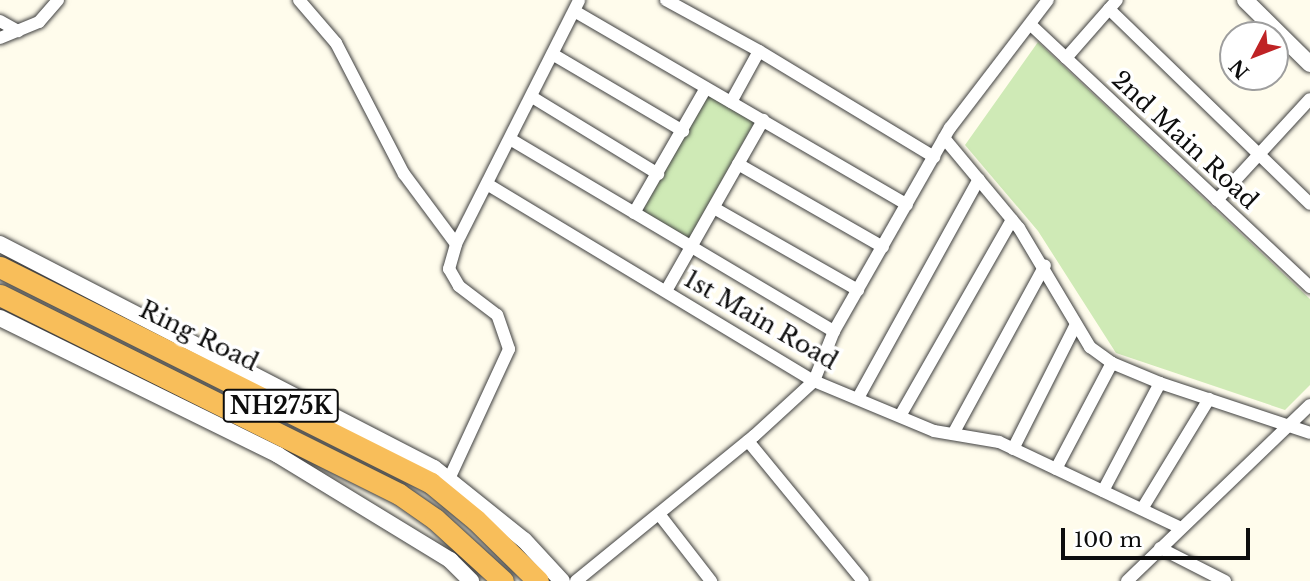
<!DOCTYPE html>
<html>
<head>
<meta charset="utf-8">
<style>
  body { margin:0 }
  #map { position:relative; width:1310px; height:581px; overflow:hidden; background:#fffcec; font-family:"Libre Baskerville",serif }
  div>[style] { position:absolute }
  .green>* { inset:0; background:#cfeab6 }
  .roads { filter:drop-shadow(0 0 2px #404040) drop-shadow(0 0 2px #404040) }
  .minor>* { height:12px; margin:-6px; padding:0 6px; transform-origin:6px; border-radius:6px; background:#fff }
  .tertiary>* { height:16px; margin:-8px; padding:0 8px; transform-origin:8px; border-radius:8px; background:#fff }
  .trunk>* { height:21px; margin:-10.5px; padding:0 10.5px; transform-origin:10.5px; border-radius:10.5px; background:#f8be5a }
  span { translate:-50% -50%; white-space:nowrap; text-align:center; line-height:1.15; -webkit-text-stroke:7px #fff; paint-order:stroke }
  .shield-label span { padding:2px 5px; background:#fff; border:2px solid; border-radius:5px; -webkit-text-stroke-width:0 }
  .shield-label { font-size:23px; color:#0d0d0d; font-weight:700 }
  .street-label { font-size:24px; color:#0d0d0d }
  .north { position:absolute; left:1219px; top:21px; width:70px; height:70px; box-sizing:border-box; background:#fff; border:2px solid #9e9e9e; border-radius:50%; rotate:228deg; font-size:19px; font-weight:700; line-height:28px; text-align:center; color:#0d0d0d }
  .north::after { content:''; display:block; margin:auto; width:24px; height:32px; background:#bf2325; clip-path:polygon(50% 0,100% 100%,50% 72%,0 100%) }
  .scale { position:absolute; left:1061px; top:528px; width:189px; height:32px; box-sizing:border-box; border:4px solid #0d0d0d; border-top:0; padding-left:9px; font-size:21px; line-height:24px; white-space:nowrap; color:#0d0d0d; -webkit-text-stroke:5px #fff; paint-order:stroke }
</style>
</head>
<body>
<div id="map">
  <div class="green">
    <div style="clip-path:polygon(1038px 42px,1310px 299px,1310px 385px,1285px 410px,1116px 353px,1038px 231px,965px 145px)"></div>
    <div style="clip-path:polygon(708px 95px,755px 121px,689px 238px,642px 212px)"></div>
  </div>
  <div class="roads">
    <div class="minor">
      <div style="left:299px;top:0;width:57px;rotate:49.3deg"></div>
      <div style="left:336px;top:43px;width:148px;rotate:62.6deg"></div>
      <div style="left:404px;top:174px;width:87px;rotate:53.4deg"></div>
      <div style="left:666px;top:0;width:106px;rotate:28.7deg"></div>
      <div style="left:759px;top:51px;width:205px;rotate:31.2deg"></div>
      <div style="left:1109px;top:9px;width:280px;rotate:44.1deg"></div>
      <div style="left:576px;top:12px;width:383px;rotate:30.2deg"></div>
      <div style="left:0;top:21px;width:21px;rotate:29deg"></div>
      <div style="left:1031px;top:25px;width:383px;rotate:43.2deg"></div>
      <div style="left:0;top:38px;width:42px;rotate:-22.3deg"></div>
      <div style="left:39px;top:22px;width:29px;rotate:-49deg"></div>
      <div style="left:554px;top:55px;width:150px;rotate:30.5deg"></div>
      <div style="left:1066px;top:58px;width:77px;rotate:-48.7deg"></div>
      <div style="left:532px;top:97px;width:148px;rotate:31.4deg"></div>
      <div style="left:731px;top:102px;width:58px;rotate:-61.2deg"></div>
      <div style="left:944px;top:138px;width:117px;rotate:50.2deg"></div>
      <div style="left:1019px;top:228px;width:139px;rotate:59.2deg"></div>
      <div style="left:1090px;top:347px;width:27px;rotate:36deg"></div>
      <div style="left:1112px;top:363px;width:52px;rotate:22.6deg"></div>
      <div style="left:1160px;top:383px;width:158px;rotate:18.4deg"></div>
      <div style="left:510px;top:139px;width:377px;rotate:30.7deg"></div>
      <div style="left:738px;top:164px;width:167px;rotate:29.8deg"></div>
      <div style="left:487px;top:184px;width:382px;rotate:31.1deg"></div>
      <div style="left:814px;top:381px;width:130px;rotate:22.6deg"></div>
      <div style="left:934px;top:431px;width:66px;rotate:9.6deg"></div>
      <div style="left:999px;top:442px;width:201px;rotate:25.3deg"></div>
      <div style="left:1217px;top:200px;width:137px;rotate:-47.4deg"></div>
      <div style="left:714px;top:208px;width:166px;rotate:29.7deg"></div>
      <div style="left:634px;top:213px;width:144px;rotate:-60.1deg"></div>
      <div style="left:666px;top:291px;width:197px;rotate:-60.4deg"></div>
      <div style="left:858px;top:398px;width:250px;rotate:-61.1deg"></div>
      <div style="left:900px;top:416px;width:226px;rotate:-60.3deg"></div>
      <div style="left:953px;top:434px;width:192px;rotate:-61.4deg"></div>
      <div style="left:748px;top:441px;width:181px;rotate:50.6deg"></div>
      <div style="left:1013px;top:449px;width:138px;rotate:-63.2deg"></div>
      <div style="left:1056px;top:469px;width:120px;rotate:-62.2deg"></div>
      <div style="left:449px;top:479px;width:143px;rotate:-65.2deg"></div>
      <div style="left:509px;top:349px;width:36px;rotate:-109deg"></div>
      <div style="left:497px;top:315px;width:48px;rotate:-142.7deg"></div>
      <div style="left:459px;top:286px;width:20px;rotate:-120deg"></div>
      <div style="left:449px;top:269px;width:26px;rotate:-74deg"></div>
      <div style="left:456px;top:244px;width:273px;rotate:-63.2deg"></div>
      <div style="left:1103px;top:491px;width:122px;rotate:-62.2deg"></div>
      <div style="left:1142px;top:509px;width:129px;rotate:-58.7deg"></div>
      <div style="left:659px;top:514px;width:85px;rotate:52.2deg"></div>
      <div style="left:1160px;top:548px;width:73px;rotate:26.9deg"></div>
      <div style="left:576px;top:581px;width:230px;rotate:-39.2deg"></div>
      <div style="left:754px;top:436px;width:81px;rotate:-42.5deg"></div>
      <div style="left:814px;top:381px;width:54px;rotate:-68.2deg"></div>
      <div style="left:834px;top:331px;width:234px;rotate:-60.3deg"></div>
      <div style="left:950px;top:128px;width:161px;rotate:-52.6deg"></div>
      <div style="left:1127px;top:581px;width:254px;rotate:-43.9deg"></div>
    </div>
    <div class="tertiary">
      <div style="left:1245px;top:0;width:91px;rotate:44.6deg"></div>
      <div style="left:0;top:244px;width:488px;rotate:27.3deg"></div>
      <div style="left:434px;top:468px;width:115px;rotate:38.7deg"></div>
      <div style="left:524px;top:540px;width:56px;rotate:47.2deg"></div>
      <div style="left:0;top:318px;width:310px;rotate:26.2deg"></div>
      <div style="left:278px;top:455px;width:202px;rotate:31.4deg"></div>
      <div style="left:450px;top:560px;width:30px;rotate:45deg"></div>
    </div>
    <div class="trunk">
      <div style="left:0;top:267px;width:482px;rotate:26.6deg"></div>
      <div style="left:431px;top:483px;width:58px;rotate:39.4deg"></div>
      <div style="left:476px;top:520px;width:87px;rotate:44.5deg"></div>
      <div style="left:0;top:295px;width:446px;rotate:26.5deg"></div>
      <div style="left:399px;top:494px;width:44px;rotate:34.8deg"></div>
      <div style="left:435px;top:519px;width:92px;rotate:42.4deg"></div>
    </div>
  </div>
  <div class="shield-label">
    <span style="left:281px;top:406px">NH275K</span>
  </div>
  <div class="street-label">
    <span style="left:1185px;top:140px;rotate:43deg">2nd Main Road</span>
    <span style="left:761px;top:320px;rotate:30deg">1st Main Road</span>
    <span style="left:199px;top:336px;rotate:26deg">Ring Road</span>
  </div>
  <div class="north">N</div>
  <div class="scale">100 m</div>
</div>
</body>
</html>
